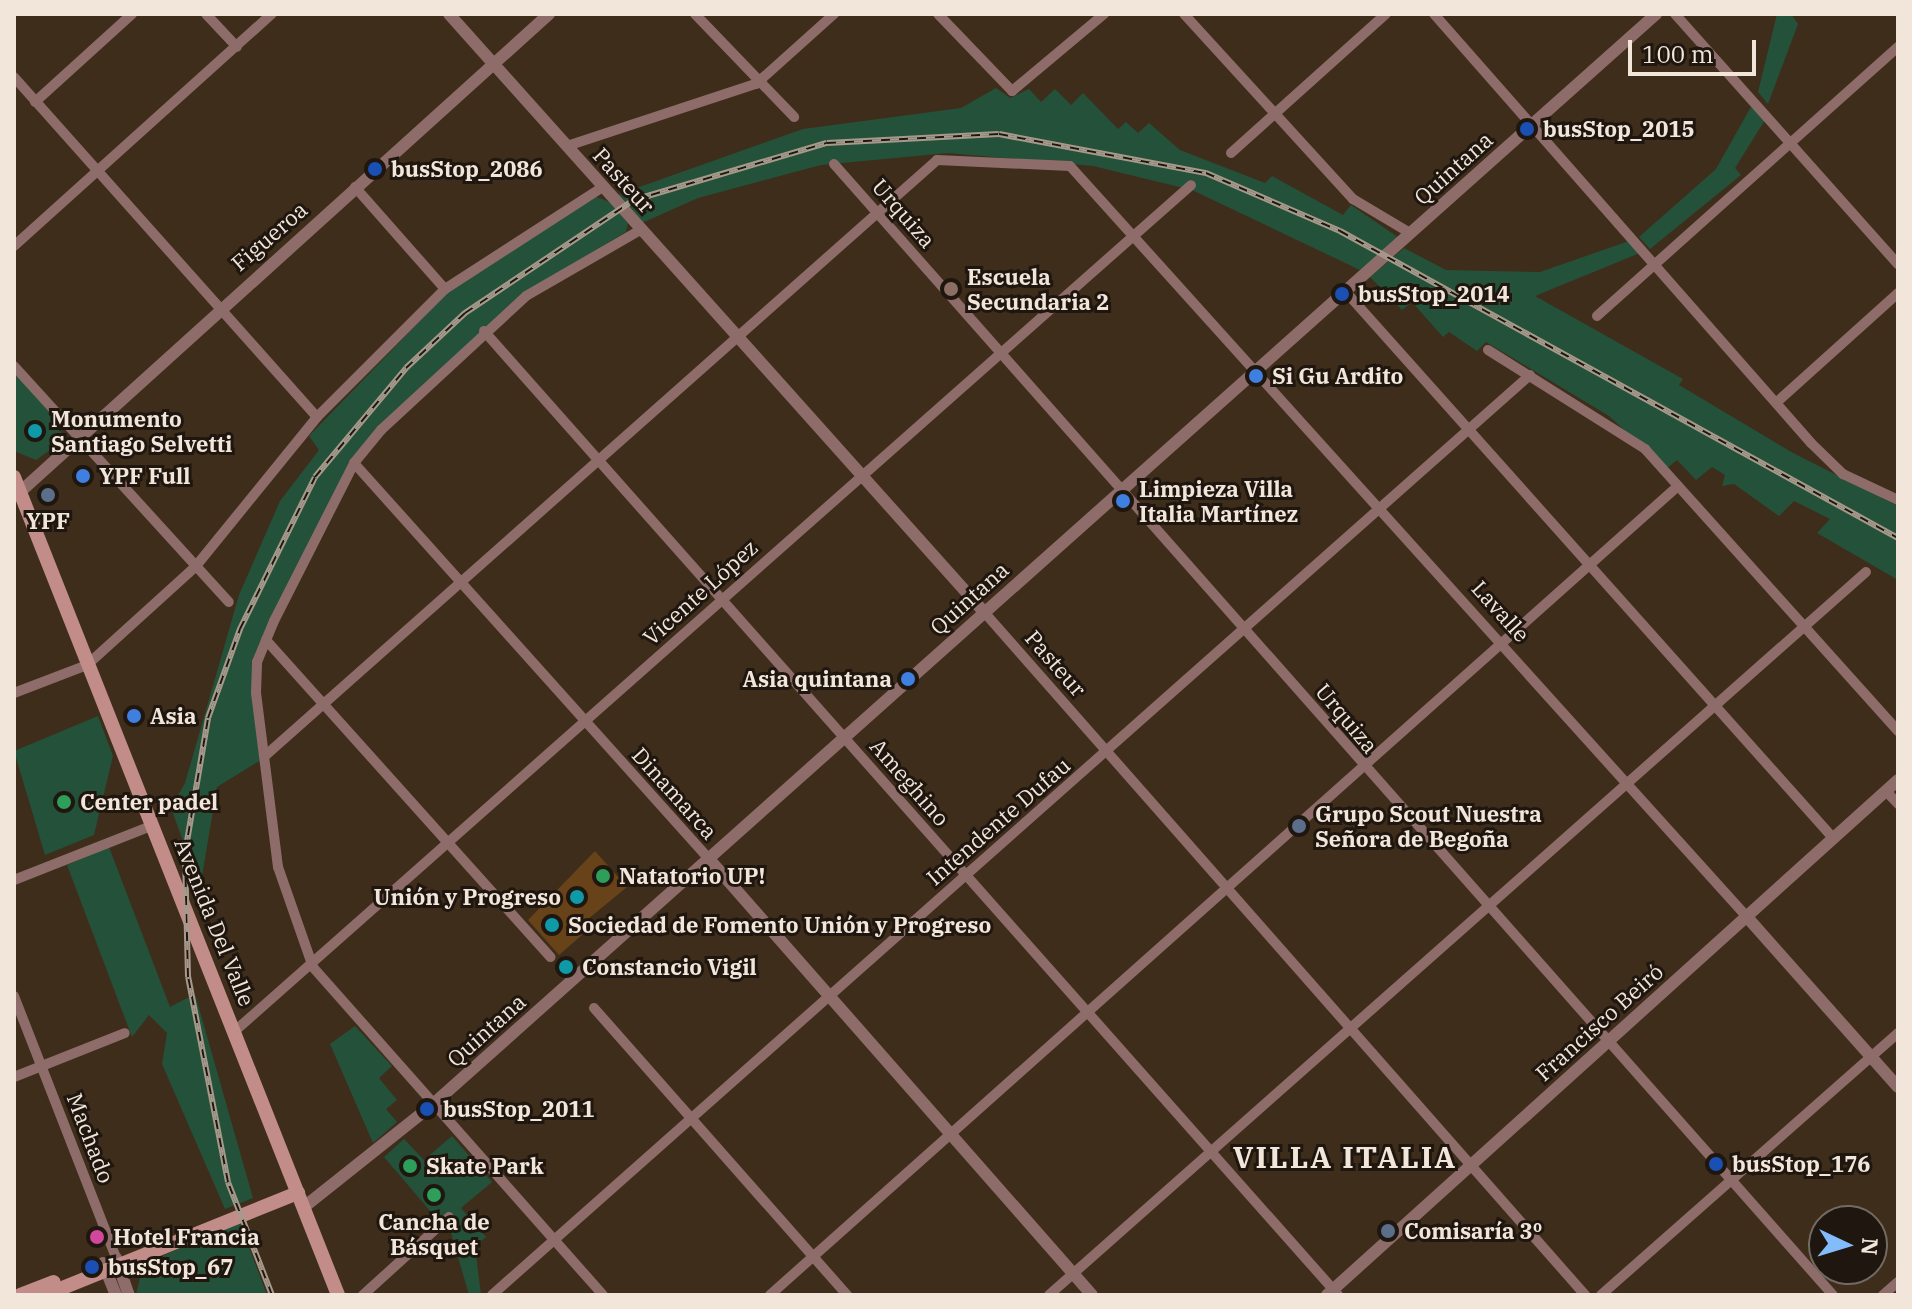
<!DOCTYPE html>
<html>
<head>
<meta charset="utf-8">
<style>
  body { margin:0 }
  #map { position:relative; width:1912px; height:1309px; overflow:hidden; background:#3e2d1b; font-family:"IBM Plex Serif",serif }
  div>[style] { position:absolute }
  .green>* { inset:0; background:#245139 }
  .building>* { inset:0; background:#684218 }
  .minor>* { height:10px; margin:-5px; padding:0 5px; transform-origin:5px; border-radius:5px; background:#8e6c69 }
  .tertiary>* { height:12px; margin:-6px; padding:0 6px; transform-origin:6px; border-radius:6px; background:#8e6c69 }
  .secondary>* { height:14px; margin:-7px; padding:0 7px; transform-origin:7px; border-radius:7px; background:#c28d88 }
  .rail>* { height:6px; margin-top:-3px; transform-origin:0; background:repeating-linear-gradient(90deg,#1f170f 0 9px,#a8998c 0 18px); box-sizing:border-box; border-block:2px solid #a8998c }
  .dots>* { width:22px; height:22px; translate:-50% -50%; box-sizing:border-box; border:4px solid #1f170f; border-radius:50% }
  span { translate:-50% -50%; white-space:nowrap; text-align:center; line-height:1.15; -webkit-text-stroke:6px #1f170f; paint-order:stroke }
  .poi-label { font-size:22px; color:#f2e6db; font-weight:700 }
  .left { translate:0 -50%; text-align:left }
  .right { translate:-100% -50%; text-align:right }
  .street-label { font-size:22px; color:#f2e6db }
  .district-label { font-size:30px; color:#f2e6db; font-weight:700; letter-spacing:2px }
  .frame { position:absolute; inset:0; border:16px solid #f2e6db; pointer-events:none }
  .north { position:absolute; left:1808px; top:1205px; width:80px; height:80px; box-sizing:border-box; background:#1f170f; border:2px solid #736a61; border-radius:50%; rotate:94deg; font-size:22px; font-weight:700; line-height:32px; text-align:center; color:#f2e6db }
  .north::after { content:''; display:block; margin:auto; width:28px; height:36px; background:#83bcfb; clip-path:polygon(50% 0,100% 100%,50% 72%,0 100%) }
  .scale { position:absolute; left:1628px; top:40px; width:128px; height:36px; box-sizing:border-box; border:4px solid #f2e6db; border-top:0; padding-left:10px; font-size:24px; line-height:28px; white-space:nowrap; color:#f2e6db; -webkit-text-stroke:6px #1f170f; paint-order:stroke }
</style>
</head>
<body>
<div id="map">
  <div class="green">
    <div style="clip-path:polygon(1777px 14px,1791px 14px,1798px 24px,1768px 104px,1758px 92px)"></div>
    <div style="clip-path:polygon(996px 88px,1010px 98px,1029px 89px,1041px 102px,1055px 89px,1071px 105px,1083px 93px,1118px 129px,1126px 122px,1138px 133px,1149px 123px,1180px 150px,1265px 183px,1272px 176px,1343px 215px,1351px 205px,1399px 238px,1360px 270px,1192px 190px,1093px 166px,948px 153px,821px 165px,698px 198px,642px 223px,617px 195px,803px 129px,961px 108px)"></div>
    <div style="clip-path:polygon(1752px 105px,1765px 120px,1735px 168px,1741px 175px,1650px 249px,1639px 237px,1716px 169px)"></div>
    <div style="clip-path:polygon(594px 196px,612px 203px,628px 223px,626px 232px,527px 291px,377px 430px,287px 587px,252px 660px,261px 760px,217px 787px,200px 888px,171px 808px,185px 783px,239px 595px,280px 501px,319px 450px,309px 436px,450px 290px)"></div>
    <div style="clip-path:polygon(1629px 241px,1640px 253px,1535px 296px,1683px 379px,1679px 385px,1793px 453px,1898px 506px,1898px 580px,1817px 533px,1830px 519px,1794px 501px,1779px 516px,1734px 484px,1722px 486px,1725px 475px,1712px 467px,1696px 480px,1677px 460px,1666px 469px,1609px 416px,1486px 342px,1477px 351px,1449px 332px,1443px 337px,1412px 302px,1402px 310px,1370px 277px,1404px 248px,1446px 270px,1540px 272px)"></div>
    <div style="clip-path:polygon(14px 371px,62px 425px,60px 443px,36px 460px,14px 451px)"></div>
    <div style="clip-path:polygon(98px 716px,113px 756px,94px 835px,45px 855px,14px 751px)"></div>
    <div style="clip-path:polygon(109px 847px,170px 1007px,195px 994px,253px 1198px,225px 1209px,162px 1064px,167px 1033px,149px 1015px,132px 1037px,67px 865px)"></div>
    <div style="clip-path:polygon(355px 1026px,392px 1066px,379px 1078px,397px 1100px,386px 1109px,397px 1122px,373px 1143px,330px 1044px)"></div>
    <div style="clip-path:polygon(452px 1136px,492px 1182px,461px 1208px,486px 1237px,475px 1246px,481px 1295px,469px 1295px,448px 1222px,443px 1226px,384px 1157px,404px 1139px,424px 1160px)"></div>
    <div style="clip-path:polygon(240px 1223px,267px 1295px,136px 1295px,143px 1264px)"></div>
  </div>
  <div class="building">
    <div style="clip-path:polygon(595px 851px,627px 887px,576px 929px,582px 935px,559px 955px,528px 920px)"></div>
  </div>
  <div class="minor">
    <div style="left:206px;top:14px;width:45px;rotate:46.8deg"></div>
    <div style="left:695px;top:14px;width:143px;rotate:46.1deg"></div>
    <div style="left:938px;top:14px;width:107px;rotate:46.1deg"></div>
    <div style="left:1012px;top:91px;width:120px;rotate:-39.9deg"></div>
    <div style="left:1184px;top:14px;width:251px;rotate:47.6deg"></div>
    <div style="left:1353px;top:199px;width:66px;rotate:30.8deg"></div>
    <div style="left:1434px;top:14px;width:571px;rotate:48.69deg"></div>
    <div style="left:1811px;top:443px;width:45px;rotate:44.1deg"></div>
    <div style="left:1843px;top:474px;width:61px;rotate:25.3deg"></div>
    <div style="left:1675px;top:14px;width:335px;rotate:48.3deg"></div>
    <div style="left:14px;top:77px;width:455px;rotate:48.3deg"></div>
    <div style="left:35px;top:102px;width:131px;rotate:-42.2deg"></div>
    <div style="left:567px;top:146px;width:199px;rotate:-18.2deg"></div>
    <div style="left:756px;top:84px;width:105px;rotate:-41.9deg"></div>
    <div style="left:1231px;top:153px;width:208px;rotate:-41.9deg"></div>
    <div style="left:834px;top:164px;width:1509px;rotate:48.55deg"></div>
    <div style="left:355px;top:187px;width:136px;rotate:48.6deg"></div>
    <div style="left:14px;top:246px;width:347px;rotate:-42deg"></div>
    <div style="left:1345px;top:291px;width:734px;rotate:48.26deg"></div>
    <div style="left:1597px;top:316px;width:404px;rotate:-41.8deg"></div>
    <div style="left:484px;top:331px;width:1288px;rotate:48.46deg"></div>
    <div style="left:1488px;top:350px;width:186px;rotate:32.2deg"></div>
    <div style="left:1645px;top:449px;width:379px;rotate:48.1deg"></div>
    <div style="left:14px;top:366px;width:319px;rotate:47.7deg"></div>
    <div style="left:1777px;top:402px;width:163px;rotate:-42deg"></div>
    <div style="left:354px;top:463px;width:532px;rotate:48.12deg"></div>
    <div style="left:984px;top:612px;width:910px;rotate:48.65deg"></div>
    <div style="left:266px;top:640px;width:426px;rotate:48.1deg"></div>
    <div style="left:14px;top:693px;width:78px;rotate:-21deg"></div>
    <div style="left:87px;top:665px;width:147px;rotate:-42.2deg"></div>
    <div style="left:196px;top:566px;width:192px;rotate:-50.9deg"></div>
    <div style="left:317px;top:417px;width:181px;rotate:-45deg"></div>
    <div style="left:445px;top:289px;width:189px;rotate:-32.9deg"></div>
    <div style="left:266px;top:755px;width:897px;rotate:-41.56deg"></div>
    <div style="left:937px;top:160px;width:133px;rotate:2.6deg"></div>
    <div style="left:1070px;top:166px;width:1011px;rotate:47.97deg"></div>
    <div style="left:1886px;top:791px;width:18px;rotate:47deg"></div>
    <div style="left:14px;top:880px;width:147px;rotate:-21.5deg"></div>
    <div style="left:14px;top:996px;width:281px;rotate:68.7deg"></div>
    <div style="left:594px;top:1008px;width:383px;rotate:48.6deg"></div>
    <div style="left:236px;top:1030px;width:1275px;rotate:-41.5deg"></div>
    <div style="left:14px;top:1077px;width:119px;rotate:-21.6deg"></div>
    <div style="left:363px;top:1295px;width:116px;rotate:-42.2deg"></div>
    <div style="left:492px;top:1295px;width:1387px;rotate:-41.55deg"></div>
    <div style="left:603px;top:1295px;width:438px;rotate:-131.5deg"></div>
    <div style="left:313px;top:967px;width:106px;rotate:-109.3deg"></div>
    <div style="left:278px;top:867px;width:175px;rotate:-97.2deg"></div>
    <div style="left:256px;top:693px;width:31px;rotate:-88deg"></div>
    <div style="left:257px;top:662px;width:44px;rotate:-67.5deg"></div>
    <div style="left:274px;top:621px;width:177px;rotate:-63.1deg"></div>
    <div style="left:354px;top:463px;width:43px;rotate:-50.7deg"></div>
    <div style="left:381px;top:430px;width:197px;rotate:-42.7deg"></div>
    <div style="left:526px;top:296px;width:134px;rotate:-30deg"></div>
    <div style="left:770px;top:1295px;width:1215px;rotate:-41.7deg"></div>
    <div style="left:1049px;top:1295px;width:1091px;rotate:-41.51deg"></div>
    <div style="left:1601px;top:1295px;width:396px;rotate:-41.4deg"></div>
    <div style="left:1883px;top:1295px;width:20px;rotate:-41deg"></div>
  </div>
  <div class="tertiary">
    <div style="left:449px;top:14px;width:802px;rotate:48.18deg"></div>
    <div style="left:20px;top:492px;width:713px;rotate:-42.1deg"></div>
    <div style="left:709px;top:859px;width:580px;rotate:48.7deg"></div>
    <div style="left:1747px;top:917px;width:227px;rotate:48.4deg"></div>
    <div style="left:304px;top:1207px;width:162px;rotate:-38.5deg"></div>
    <div style="left:431px;top:1106px;width:1641px;rotate:-41.71deg"></div>
    <div style="left:116px;top:1258px;width:39px;rotate:71deg"></div>
    <div style="left:103px;top:1263px;width:35px;rotate:68deg"></div>
    <div style="left:1327px;top:1295px;width:769px;rotate:-42.05deg"></div>
  </div>
  <div class="secondary">
    <div style="left:14px;top:477px;width:880px;rotate:68.39deg"></div>
    <div style="left:20px;top:1295px;width:36px;rotate:-21deg"></div>
    <div style="left:45px;top:1295px;width:273px;rotate:-22deg"></div>
  </div>
  <div class="rail">
    <div style="left:272px;top:1295px;width:121px;rotate:-111.3deg"></div>
    <div style="left:228px;top:1182px;width:209px;rotate:-101deg"></div>
    <div style="left:188px;top:977px;width:124px;rotate:-91.4deg"></div>
    <div style="left:185px;top:853px;width:137px;rotate:-80.3deg"></div>
    <div style="left:208px;top:718px;width:95px;rotate:-70.2deg"></div>
    <div style="left:240px;top:629px;width:169px;rotate:-63.7deg"></div>
    <div style="left:315px;top:477px;width:142px;rotate:-50.1deg"></div>
    <div style="left:406px;top:368px;width:81px;rotate:-43deg"></div>
    <div style="left:465px;top:313px;width:203px;rotate:-33.8deg"></div>
    <div style="left:634px;top:200px;width:201px;rotate:-16.5deg"></div>
    <div style="left:827px;top:143px;width:172px;rotate:-3deg"></div>
    <div style="left:999px;top:134px;width:211px;rotate:10.7deg"></div>
    <div style="left:1206px;top:173px;width:146px;rotate:23.4deg"></div>
    <div style="left:1340px;top:231px;width:637px;rotate:28.82deg"></div>
  </div>
  <div class="dots">
    <div style="left:1527px;top:129px;background:#1a4fb4"></div>
    <div style="left:375px;top:169px;background:#1a4fb4"></div>
    <div style="left:951px;top:289px;background:#8d6e63"></div>
    <div style="left:1342px;top:294px;background:#1a4fb4"></div>
    <div style="left:1256px;top:376px;background:#3f7fe0"></div>
    <div style="left:35px;top:431px;background:#0f9aa8"></div>
    <div style="left:83px;top:476px;background:#3f7fe0"></div>
    <div style="left:48px;top:495px;background:#5c6f8a"></div>
    <div style="left:1123px;top:501px;background:#3f7fe0"></div>
    <div style="left:908px;top:679px;background:#3f7fe0"></div>
    <div style="left:134px;top:716px;background:#3f7fe0"></div>
    <div style="left:64px;top:802px;background:#2e9e5b"></div>
    <div style="left:1299px;top:826px;background:#5c6f8a"></div>
    <div style="left:603px;top:876px;background:#2e9e5b"></div>
    <div style="left:577px;top:897px;background:#0f9aa8"></div>
    <div style="left:552px;top:925px;background:#0f9aa8"></div>
    <div style="left:566px;top:967px;background:#0f9aa8"></div>
    <div style="left:427px;top:1109px;background:#1a4fb4"></div>
    <div style="left:1716px;top:1164px;background:#1a4fb4"></div>
    <div style="left:410px;top:1166px;background:#2e9e5b"></div>
    <div style="left:434px;top:1195px;background:#2e9e5b"></div>
    <div style="left:1388px;top:1231px;background:#5c6f8a"></div>
    <div style="left:97px;top:1237px;background:#d1479c"></div>
    <div style="left:92px;top:1267px;background:#1a4fb4"></div>
  </div>
  <div class="poi-label">
    <span class="left" style="left:1543px;top:129px">busStop_2015</span>
    <span class="left" style="left:391px;top:169px">busStop_2086</span>
    <span class="left" style="left:967px;top:289px">Escuela<br>Secundaria 2</span>
    <span class="left" style="left:1358px;top:294px">busStop_2014</span>
    <span class="left" style="left:1272px;top:376px">Si Gu Ardito</span>
    <span class="left" style="left:51px;top:431px">Monumento<br>Santiago Selvetti</span>
    <span class="left" style="left:99px;top:476px">YPF Full</span>
    <span class="left" style="left:1139px;top:501px">Limpieza Villa<br>Italia Martínez</span>
    <span style="left:48px;top:521px">YPF</span>
    <span class="right" style="left:892px;top:679px">Asia quintana</span>
    <span class="left" style="left:150px;top:716px">Asia</span>
    <span class="left" style="left:80px;top:802px">Center padel</span>
    <span class="left" style="left:1315px;top:826px">Grupo Scout Nuestra<br>Señora de Begoña</span>
    <span class="left" style="left:619px;top:876px">Natatorio UP!</span>
    <span class="right" style="left:561px;top:897px">Unión y Progreso</span>
    <span class="left" style="left:568px;top:925px">Sociedad de Fomento Unión y Progreso</span>
    <span class="left" style="left:582px;top:967px">Constancio Vigil</span>
    <span class="left" style="left:443px;top:1109px">busStop_2011</span>
    <span class="left" style="left:1732px;top:1164px">busStop_176</span>
    <span class="left" style="left:426px;top:1166px">Skate Park</span>
    <span style="left:434px;top:1234px">Cancha de<br>Básquet</span>
    <span class="left" style="left:1404px;top:1231px">Comisaría 3º</span>
    <span class="left" style="left:113px;top:1237px">Hotel Francia</span>
    <span class="left" style="left:108px;top:1267px">busStop_67</span>
  </div>
  <div class="street-label">
    <span style="left:1453px;top:168px;rotate:-42deg">Quintana</span>
    <span style="left:624px;top:180px;rotate:48deg">Pasteur</span>
    <span style="left:904px;top:213px;rotate:49deg">Urquiza</span>
    <span style="left:269px;top:236px;rotate:-41deg">Figueroa</span>
    <span style="left:700px;top:592px;rotate:-42deg">Vicente López</span>
    <span style="left:969px;top:598px;rotate:-42deg">Quintana</span>
    <span style="left:1501px;top:611px;rotate:48deg">Lavalle</span>
    <span style="left:1056px;top:663px;rotate:49deg">Pasteur</span>
    <span style="left:1347px;top:718px;rotate:50deg">Urquiza</span>
    <span style="left:910px;top:782px;rotate:49deg">Ameghino</span>
    <span style="left:675px;top:793px;rotate:48deg">Dinamarca</span>
    <span style="left:998px;top:821px;rotate:-41deg">Intendente Dufau</span>
    <span style="left:215px;top:922px;rotate:68deg">Avenida Del Valle</span>
    <span style="left:1599px;top:1022px;rotate:-42deg">Francisco Beiró</span>
    <span style="left:486px;top:1030px;rotate:-42deg">Quintana</span>
    <span style="left:91px;top:1138px;rotate:69deg">Machado</span>
  </div>
  <div class="district-label">
    <span style="left:1345px;top:1157px">VILLA ITALIA</span>
  </div>
  <div class="frame"></div>
  <div class="north">N</div>
  <div class="scale">100 m</div>
</div>
</body>
</html>
